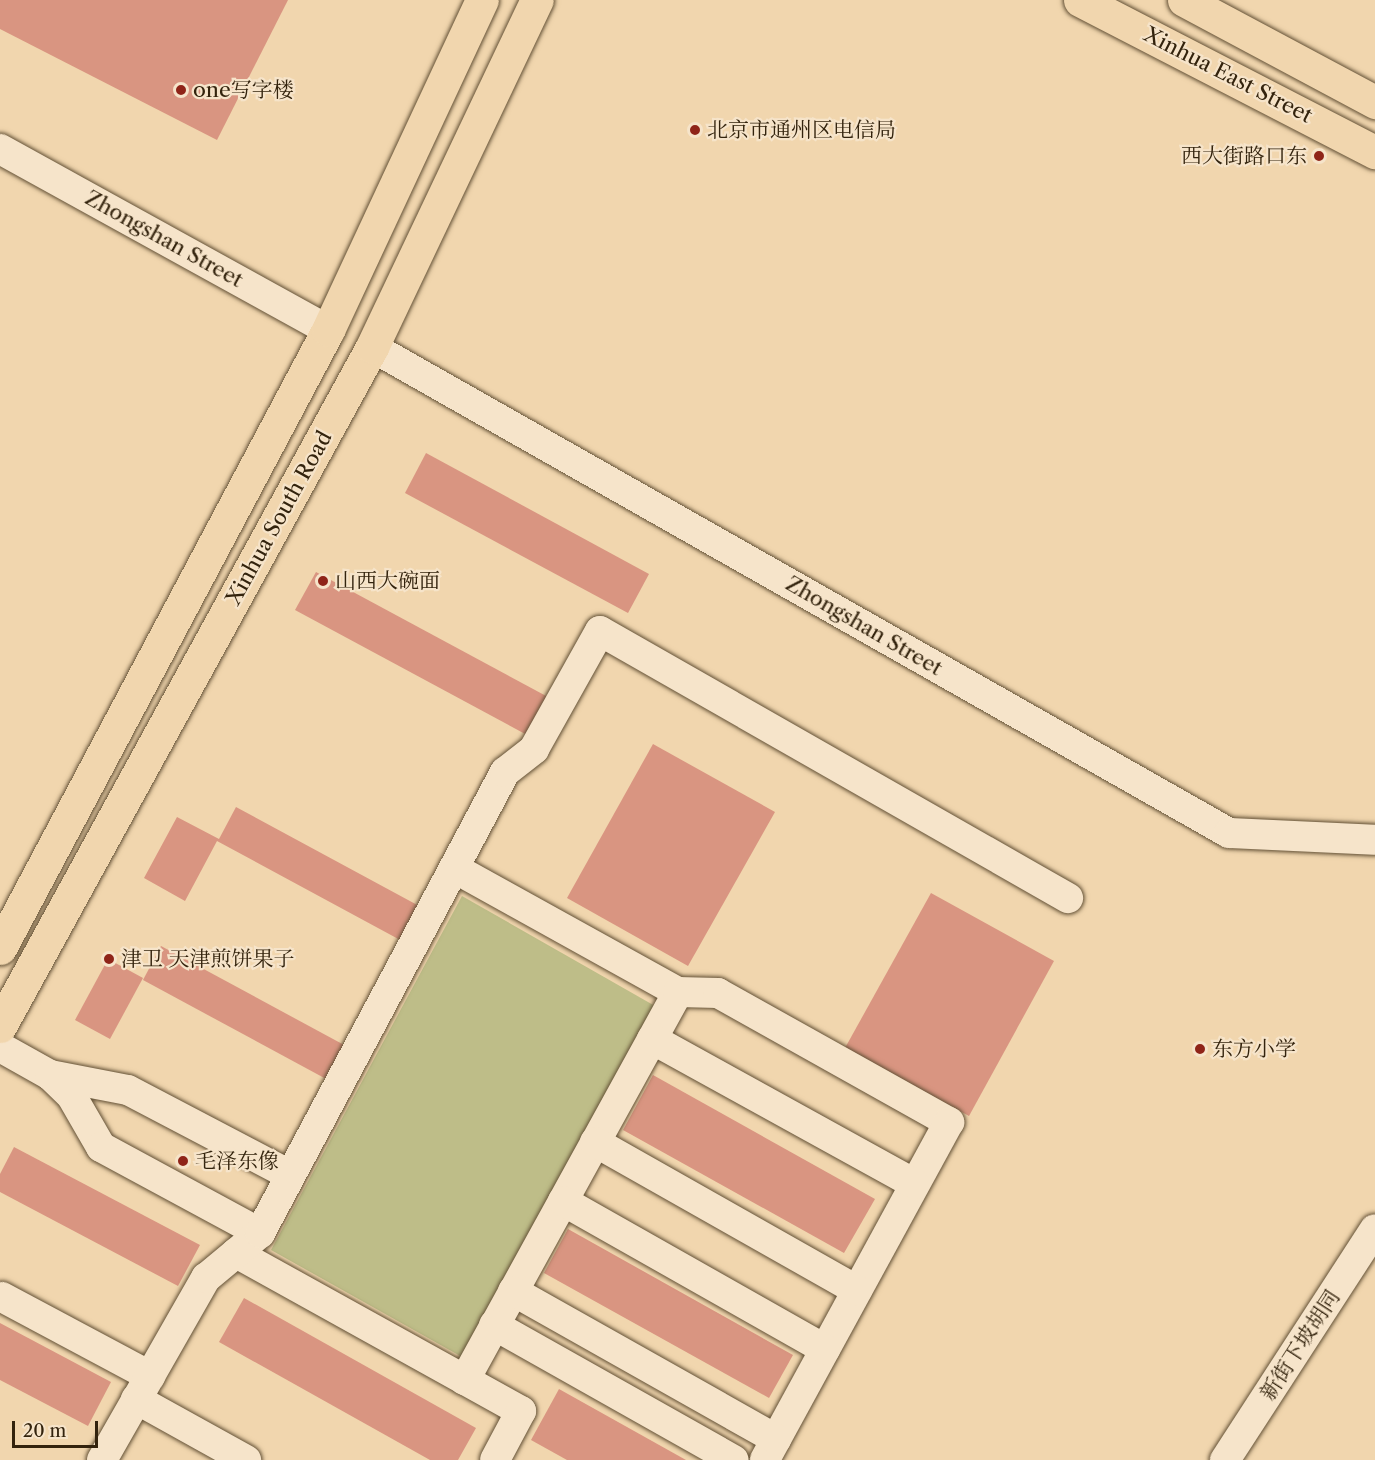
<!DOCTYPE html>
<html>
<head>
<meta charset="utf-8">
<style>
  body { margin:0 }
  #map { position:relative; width:1375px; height:1460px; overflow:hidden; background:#f1d6ae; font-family:"Libre Caslon Text","Noto Serif SC",serif }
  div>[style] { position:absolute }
  .green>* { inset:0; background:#bebd88 }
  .building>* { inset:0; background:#d99581 }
  .roads { filter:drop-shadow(0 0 2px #625035) drop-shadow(0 0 2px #625035) }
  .minor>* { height:30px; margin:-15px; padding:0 15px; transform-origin:15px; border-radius:15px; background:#f6e4ca }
  .major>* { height:33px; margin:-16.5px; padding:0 16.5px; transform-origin:16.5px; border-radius:16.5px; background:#f1d6ae }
  .dots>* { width:16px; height:16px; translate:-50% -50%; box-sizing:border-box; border:3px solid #f6e4ca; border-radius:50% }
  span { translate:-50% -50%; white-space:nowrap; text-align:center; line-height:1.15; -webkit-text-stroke:4.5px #f6e4ca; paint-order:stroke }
  .street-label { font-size:21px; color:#33230d }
  .poi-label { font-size:21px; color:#33230d }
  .left { translate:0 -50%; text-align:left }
  .right { translate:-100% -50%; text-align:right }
  .scale { position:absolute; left:12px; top:1421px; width:86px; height:27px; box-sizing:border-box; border:3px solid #33230d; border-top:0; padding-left:8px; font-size:18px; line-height:21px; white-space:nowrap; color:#33230d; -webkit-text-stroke:4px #f6e4ca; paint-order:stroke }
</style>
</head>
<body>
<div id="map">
  <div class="green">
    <div style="clip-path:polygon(462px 896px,655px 1006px,462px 1357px,271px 1250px)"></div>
  </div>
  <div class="building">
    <div style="clip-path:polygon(0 0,288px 0,217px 140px,0 29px)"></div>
    <div style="clip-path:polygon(426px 453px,649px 574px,628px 613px,405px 493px)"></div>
    <div style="clip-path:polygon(316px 572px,548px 697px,527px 735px,295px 610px)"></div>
    <div style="clip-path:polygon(653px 744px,775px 812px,688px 966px,567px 898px)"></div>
    <div style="clip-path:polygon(236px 807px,421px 907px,402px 941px,217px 841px,185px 901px,144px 878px,177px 817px,219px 839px)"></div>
    <div style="clip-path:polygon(931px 893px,1054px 961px,969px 1116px,845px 1048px)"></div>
    <div style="clip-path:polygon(161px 946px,346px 1046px,328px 1080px,143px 980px)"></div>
    <div style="clip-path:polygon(108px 959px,143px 978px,110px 1039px,75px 1020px)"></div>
    <div style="clip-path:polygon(653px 1075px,875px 1199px,844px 1253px,623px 1130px)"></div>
    <div style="clip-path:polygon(14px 1147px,200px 1245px,178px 1286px,0 1192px,0 1174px)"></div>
    <div style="clip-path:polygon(568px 1229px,793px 1355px,769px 1398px,544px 1273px)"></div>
    <div style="clip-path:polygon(244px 1298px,476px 1428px,458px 1460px,430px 1460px,219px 1342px)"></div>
    <div style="clip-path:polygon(0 1323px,111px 1382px,88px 1426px,0 1380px)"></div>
    <div style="clip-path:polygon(559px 1389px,686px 1460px,567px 1460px,531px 1440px)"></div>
  </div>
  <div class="roads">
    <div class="minor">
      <div style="left:0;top:149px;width:375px;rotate:28.9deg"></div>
      <div style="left:372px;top:347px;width:985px;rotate:29.56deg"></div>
      <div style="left:1229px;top:833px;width:146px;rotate:2.7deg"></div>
      <div style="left:454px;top:868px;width:256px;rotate:29deg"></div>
      <div style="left:678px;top:992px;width:443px;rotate:118.8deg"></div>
      <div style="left:678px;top:992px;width:40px;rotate:1.4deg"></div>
      <div style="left:718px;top:993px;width:265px;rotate:29.2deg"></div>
      <div style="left:949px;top:1122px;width:385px;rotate:118.6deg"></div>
      <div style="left:652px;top:1039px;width:300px;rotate:28.9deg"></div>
      <div style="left:0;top:1047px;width:57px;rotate:29.2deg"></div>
      <div style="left:50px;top:1075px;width:29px;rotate:44deg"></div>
      <div style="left:71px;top:1095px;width:60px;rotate:60deg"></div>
      <div style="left:101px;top:1147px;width:181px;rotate:28.4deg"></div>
      <div style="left:50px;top:1075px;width:79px;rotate:10.9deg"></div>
      <div style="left:128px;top:1090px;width:183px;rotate:27.7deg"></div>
      <div style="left:595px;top:1142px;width:301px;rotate:29.5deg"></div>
      <div style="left:563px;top:1201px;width:301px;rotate:29.5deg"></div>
      <div style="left:236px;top:1253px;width:326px;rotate:29deg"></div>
      <div style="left:521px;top:1411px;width:55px;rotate:118deg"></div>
      <div style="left:513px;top:1291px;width:302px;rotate:29.4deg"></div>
      <div style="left:2px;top:1297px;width:168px;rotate:28.1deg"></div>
      <div style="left:494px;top:1325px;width:275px;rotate:29.4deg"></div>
      <div style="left:136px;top:1399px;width:126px;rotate:29deg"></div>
      <div style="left:102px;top:1460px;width:210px;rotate:-60.3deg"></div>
      <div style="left:206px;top:1278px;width:70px;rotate:-39.8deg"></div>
      <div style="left:260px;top:1233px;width:522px;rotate:-62.01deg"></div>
      <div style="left:505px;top:772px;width:37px;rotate:-38deg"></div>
      <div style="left:534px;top:749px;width:135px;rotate:-60.8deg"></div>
      <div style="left:600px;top:631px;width:539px;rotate:29.71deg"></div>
      <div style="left:1225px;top:1460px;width:275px;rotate:-57deg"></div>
    </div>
    <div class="major">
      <div style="left:1080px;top:0;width:332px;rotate:27.3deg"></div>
      <div style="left:1184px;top:0;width:217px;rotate:28.1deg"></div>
      <div style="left:0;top:948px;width:700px;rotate:-62.04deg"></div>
      <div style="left:328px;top:330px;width:364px;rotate:-65deg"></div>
      <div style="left:0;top:1026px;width:774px;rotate:-61.28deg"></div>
      <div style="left:372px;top:347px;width:384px;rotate:-64.6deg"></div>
    </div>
  </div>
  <div class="dots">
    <div style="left:181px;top:90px;background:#8f2418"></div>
    <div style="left:695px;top:130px;background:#8f2418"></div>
    <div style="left:1319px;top:156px;background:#8f2418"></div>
    <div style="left:323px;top:581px;background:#8f2418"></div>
    <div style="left:109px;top:959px;background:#8f2418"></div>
    <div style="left:1200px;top:1049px;background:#8f2418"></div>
    <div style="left:183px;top:1161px;background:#8f2418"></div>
  </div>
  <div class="street-label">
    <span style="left:1228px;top:75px;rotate:27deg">Xinhua East Street</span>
    <span style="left:164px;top:239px;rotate:29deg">Zhongshan Street</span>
    <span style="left:279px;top:518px;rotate:-61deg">Xinhua South Road</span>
    <span style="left:864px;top:626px;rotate:30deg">Zhongshan Street</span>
    <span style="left:1300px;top:1345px;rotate:-57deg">新街下坡胡同</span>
  </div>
  <div class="poi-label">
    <span class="left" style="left:193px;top:90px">one写字楼</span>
    <span class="left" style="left:707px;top:130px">北京市通州区电信局</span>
    <span class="right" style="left:1307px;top:156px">西大街路口东</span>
    <span class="left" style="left:335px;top:581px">山西大碗面</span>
    <span class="left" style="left:121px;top:959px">津卫 天津煎饼果子</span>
    <span class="left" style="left:1212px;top:1049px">东方小学</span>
    <span class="left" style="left:195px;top:1161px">毛泽东像</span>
  </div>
  <div class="scale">20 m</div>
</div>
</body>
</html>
